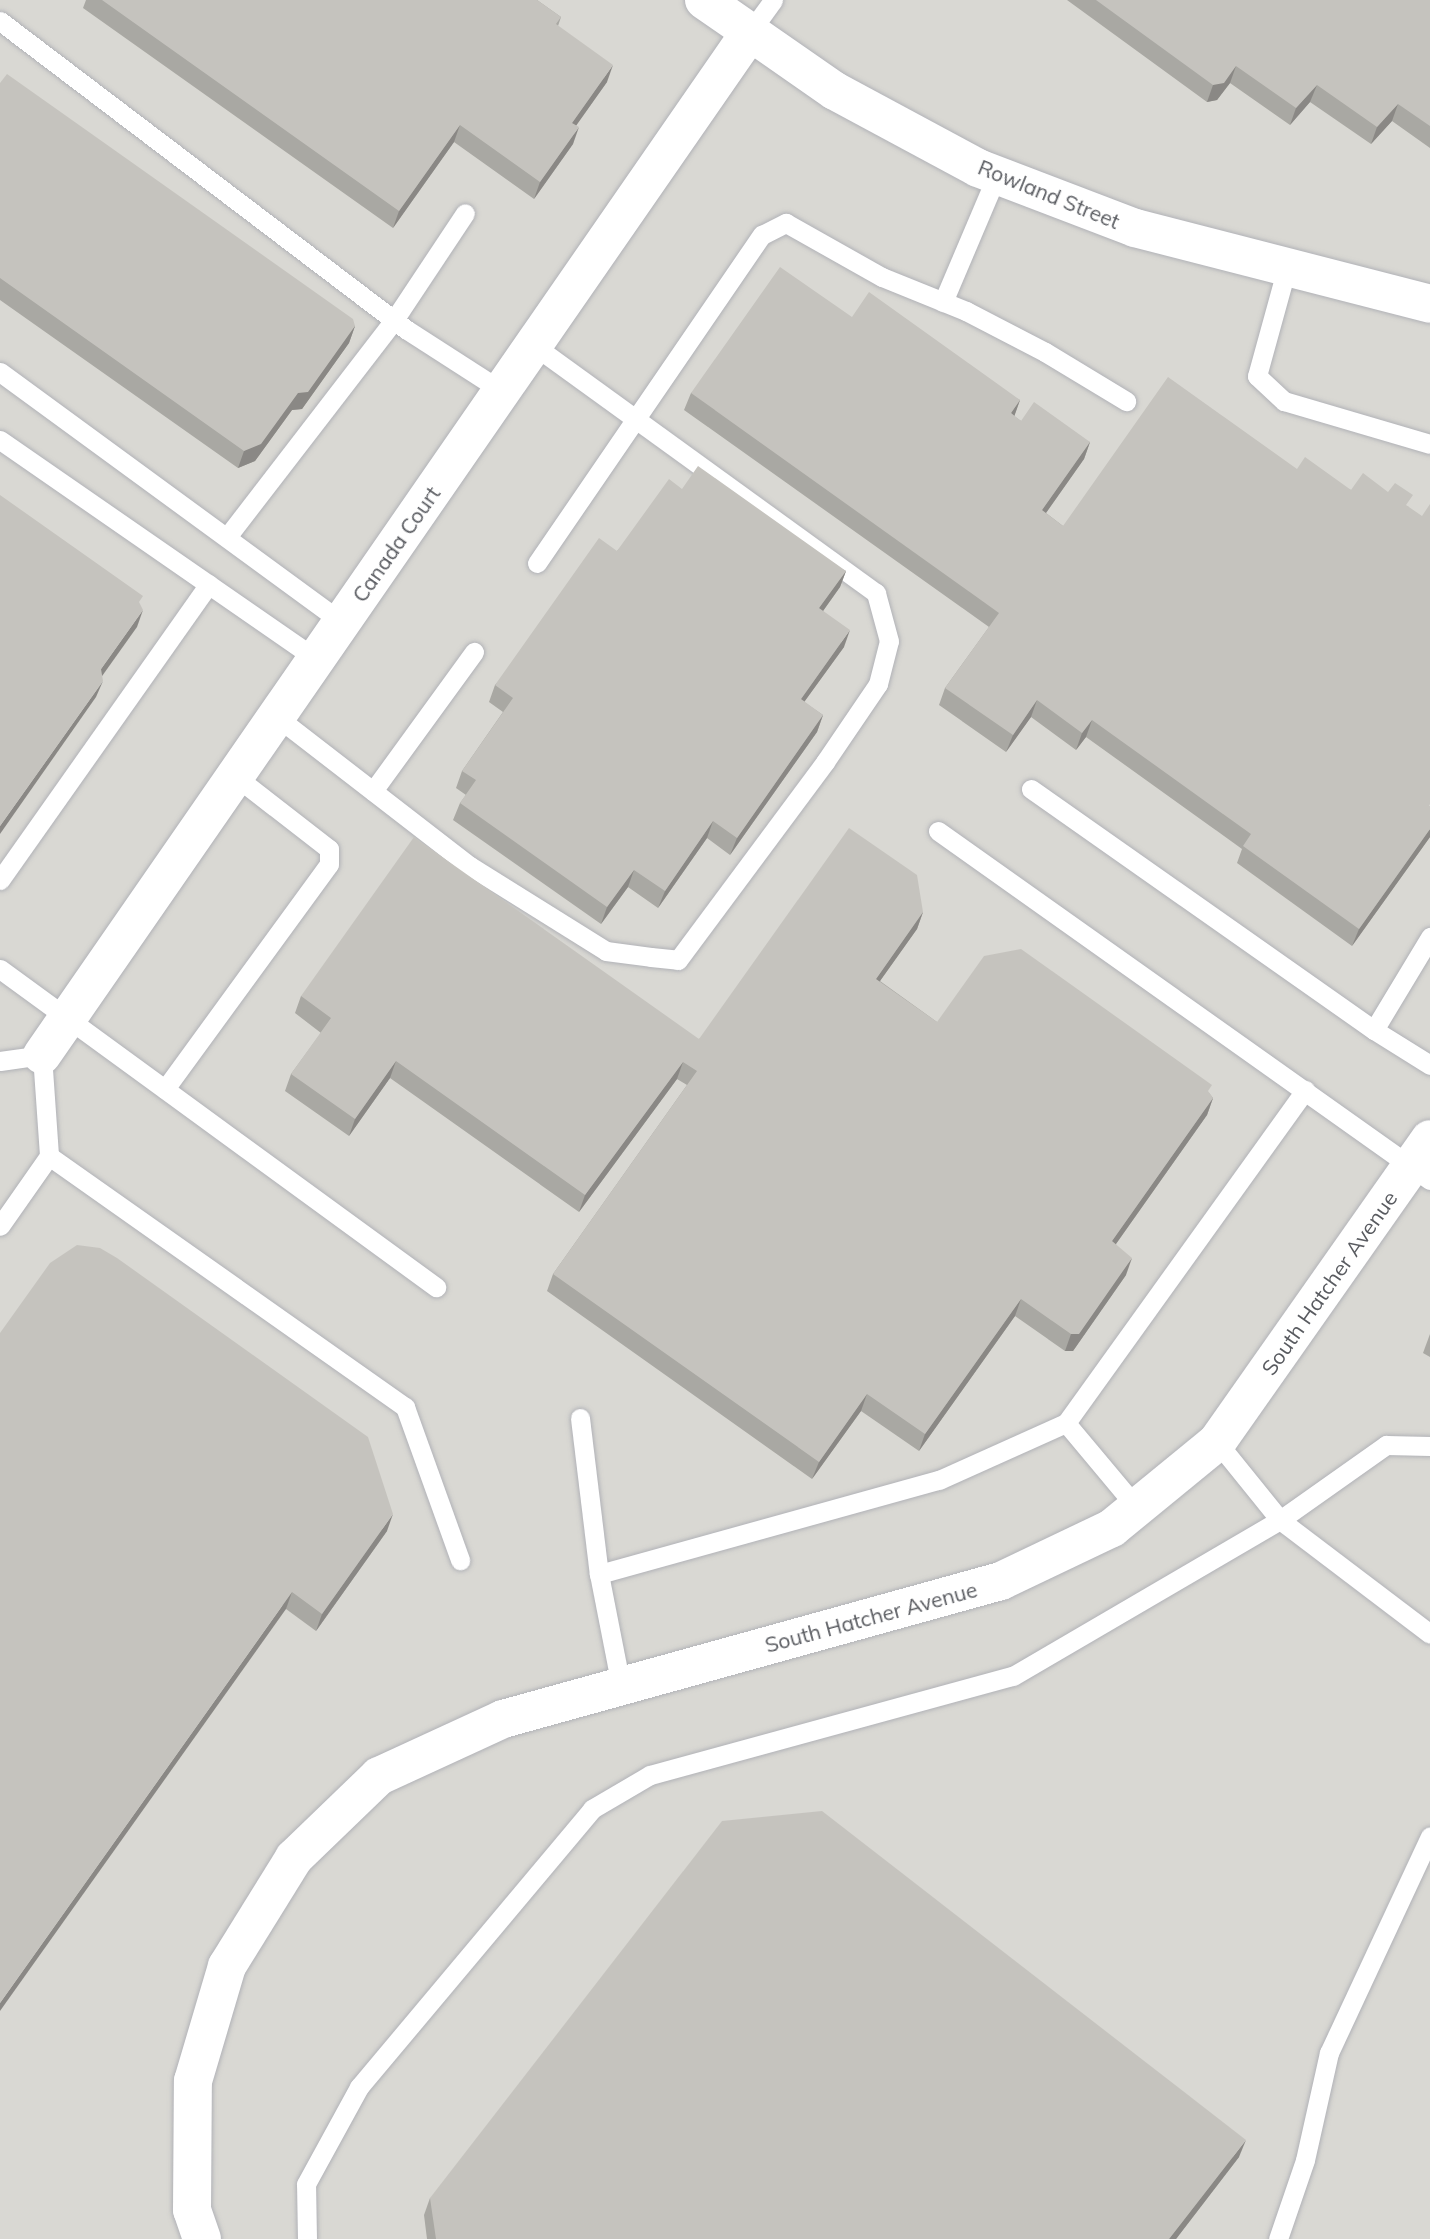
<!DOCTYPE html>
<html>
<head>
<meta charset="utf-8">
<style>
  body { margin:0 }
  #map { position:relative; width:1430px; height:2239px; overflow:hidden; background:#eae9e1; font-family:Mulish,sans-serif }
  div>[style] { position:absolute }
  .industrial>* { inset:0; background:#d9d8d3 }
  .roads { filter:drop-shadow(0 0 2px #b1b2b7) drop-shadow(0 0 2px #b1b2b7) }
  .lane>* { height:19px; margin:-9.5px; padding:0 9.5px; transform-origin:9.5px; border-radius:9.5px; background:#fff }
  .street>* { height:38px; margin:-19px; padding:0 19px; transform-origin:19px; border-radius:19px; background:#fff }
  .secondary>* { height:38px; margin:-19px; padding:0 19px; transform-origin:19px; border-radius:19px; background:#fff }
  .wall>* { inset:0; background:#a9a8a3 }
  .shaded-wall>* { inset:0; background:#8a8885 }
  .building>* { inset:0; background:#c5c3be }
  span { translate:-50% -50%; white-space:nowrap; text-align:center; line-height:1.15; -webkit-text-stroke:6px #fff; paint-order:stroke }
  .street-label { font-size:21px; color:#595b60 }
</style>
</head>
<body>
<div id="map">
  <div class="industrial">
    <div style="clip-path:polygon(0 0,1430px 0,1430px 2239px,0 2239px)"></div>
  </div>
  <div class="roads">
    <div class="lane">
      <div style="left:0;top:21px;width:511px;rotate:37.21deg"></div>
      <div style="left:407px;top:330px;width:113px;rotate:32.7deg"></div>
      <div style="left:750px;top:32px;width:39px;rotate:-54deg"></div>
      <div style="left:1287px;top:267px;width:113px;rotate:105.4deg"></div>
      <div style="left:1257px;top:376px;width:37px;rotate:43deg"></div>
      <div style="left:1284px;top:401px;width:152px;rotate:16.4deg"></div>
      <div style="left:943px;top:302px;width:138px;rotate:-67deg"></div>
      <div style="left:0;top:372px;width:424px;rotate:36.2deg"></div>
      <div style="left:0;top:440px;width:384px;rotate:34.7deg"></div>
      <div style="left:227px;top:537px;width:274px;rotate:-52.4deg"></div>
      <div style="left:394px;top:320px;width:128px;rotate:-56.4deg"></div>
      <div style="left:537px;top:563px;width:398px;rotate:-55.6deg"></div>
      <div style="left:762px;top:235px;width:27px;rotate:-27deg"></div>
      <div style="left:786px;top:223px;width:110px;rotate:29.4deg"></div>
      <div style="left:882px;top:277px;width:91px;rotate:22deg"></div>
      <div style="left:966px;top:311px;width:89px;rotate:27.4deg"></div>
      <div style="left:1045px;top:352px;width:95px;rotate:31.2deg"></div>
      <div style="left:277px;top:717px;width:244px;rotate:37.7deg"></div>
      <div style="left:470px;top:866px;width:160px;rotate:32deg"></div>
      <div style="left:606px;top:951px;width:45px;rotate:7.6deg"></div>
      <div style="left:651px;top:957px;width:27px;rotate:6deg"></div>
      <div style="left:678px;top:960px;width:247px;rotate:-53.4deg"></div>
      <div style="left:825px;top:762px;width:94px;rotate:-55.8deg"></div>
      <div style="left:878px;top:684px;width:44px;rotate:-75.7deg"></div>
      <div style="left:889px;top:641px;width:50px;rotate:-105.2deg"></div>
      <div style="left:876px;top:593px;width:422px;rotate:-144.1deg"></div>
      <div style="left:1031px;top:789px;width:419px;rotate:35.1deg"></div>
      <div style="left:1374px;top:1030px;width:109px;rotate:-58.9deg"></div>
      <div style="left:373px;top:791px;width:172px;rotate:-54deg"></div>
      <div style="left:938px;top:831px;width:603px;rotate:35.35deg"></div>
      <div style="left:0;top:880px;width:362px;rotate:-54.8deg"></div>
      <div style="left:0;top:969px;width:540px;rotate:36.11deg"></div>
      <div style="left:1374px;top:1030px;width:66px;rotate:32deg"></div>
      <div style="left:0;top:1061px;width:42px;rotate:-8.1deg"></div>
      <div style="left:42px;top:1055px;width:101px;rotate:86deg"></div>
      <div style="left:49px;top:1156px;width:85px;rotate:125deg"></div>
      <div style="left:165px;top:1089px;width:278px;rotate:-53.9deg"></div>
      <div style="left:329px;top:864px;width:15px;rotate:-90deg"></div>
      <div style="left:329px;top:849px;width:119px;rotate:-142.2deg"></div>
      <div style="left:49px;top:1156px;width:436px;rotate:35.2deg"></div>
      <div style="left:405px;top:1407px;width:163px;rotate:70.2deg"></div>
      <div style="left:580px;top:1418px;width:157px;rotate:83.1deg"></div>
      <div style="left:599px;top:1574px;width:353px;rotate:-15.5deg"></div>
      <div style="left:939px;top:1480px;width:139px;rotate:-24.2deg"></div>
      <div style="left:1066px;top:1423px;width:410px;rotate:-54.3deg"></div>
      <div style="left:1066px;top:1423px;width:111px;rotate:50.1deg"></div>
      <div style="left:1217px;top:1442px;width:100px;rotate:51.1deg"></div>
      <div style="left:1280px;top:1520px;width:188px;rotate:37.2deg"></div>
      <div style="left:599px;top:1574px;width:114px;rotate:78.9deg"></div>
      <div style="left:307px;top:2239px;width:55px;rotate:-91deg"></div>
      <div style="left:306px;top:2184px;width:111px;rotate:-61.3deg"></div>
      <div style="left:359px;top:2087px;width:363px;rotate:-50deg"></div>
      <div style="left:592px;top:1809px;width:67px;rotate:-30.4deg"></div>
      <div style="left:650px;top:1775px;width:376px;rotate:-15.3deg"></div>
      <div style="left:1013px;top:1676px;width:309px;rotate:-30.3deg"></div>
      <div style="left:1280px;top:1520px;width:130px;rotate:-35.3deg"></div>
      <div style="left:1386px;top:1445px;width:44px;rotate:1.3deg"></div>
      <div style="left:1278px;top:2239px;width:83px;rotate:-71.1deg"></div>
      <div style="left:1305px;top:2160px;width:110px;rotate:-77.4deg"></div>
      <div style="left:1329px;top:2053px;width:239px;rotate:-65deg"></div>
    </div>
    <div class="street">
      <div style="left:42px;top:1055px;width:1244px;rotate:-55.31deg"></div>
      <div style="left:750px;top:32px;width:56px;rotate:-145.2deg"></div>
    </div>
    <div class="secondary">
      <div style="left:750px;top:32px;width:103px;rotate:34.8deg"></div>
      <div style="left:835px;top:91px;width:162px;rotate:28.3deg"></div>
      <div style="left:978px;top:168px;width:168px;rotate:20.9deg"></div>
      <div style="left:1135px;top:228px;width:305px;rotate:14.4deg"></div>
      <div style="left:202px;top:2239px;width:31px;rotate:-109deg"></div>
      <div style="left:192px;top:2210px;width:129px;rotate:-89.6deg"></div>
      <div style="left:193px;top:2081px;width:120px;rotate:-73.5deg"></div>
      <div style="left:227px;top:1966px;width:127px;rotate:-58.2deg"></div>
      <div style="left:294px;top:1858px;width:118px;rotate:-44deg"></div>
      <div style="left:379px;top:1776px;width:136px;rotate:-24.7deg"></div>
      <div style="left:503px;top:1719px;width:517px;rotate:-15.49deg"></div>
      <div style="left:1001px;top:1581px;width:123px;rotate:-25.5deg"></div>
      <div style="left:1112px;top:1528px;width:136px;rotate:-39.3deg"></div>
      <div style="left:1217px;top:1442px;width:370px;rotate:-54.9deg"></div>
    </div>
  </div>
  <div class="wall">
    <div style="clip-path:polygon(86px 0,537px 0,561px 17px,558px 26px,607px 82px,576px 125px,573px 144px,534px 199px,454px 142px,393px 228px,83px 8px)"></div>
    <div style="clip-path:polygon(1067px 0,1430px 0,1430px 148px,1392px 121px,1371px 144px,1310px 102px,1290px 125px,1230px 83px,1217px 100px,1207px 102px)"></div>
    <div style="clip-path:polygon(0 83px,355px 326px,349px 343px,302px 409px,292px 410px,255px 461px,238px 468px,0 300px)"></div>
    <div style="clip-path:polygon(852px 317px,1020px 400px,1014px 416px,1021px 421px,1090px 442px,1084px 459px,1046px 513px,1063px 526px,1297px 469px,1351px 490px,1409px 507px,1430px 837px,1352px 946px,1237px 863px,1242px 849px,1086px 737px,1076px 750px,1031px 717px,1006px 752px,939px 705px,945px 688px,989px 627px,684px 410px,691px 393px)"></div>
    <div style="clip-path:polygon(682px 489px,846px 571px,840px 587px,823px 611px,844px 647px,804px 702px,823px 715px,817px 732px,730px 855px,707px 838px,658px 908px,628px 887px,601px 924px,453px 820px,460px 803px,466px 795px,456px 788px,462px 771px,503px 712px,489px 702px,495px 685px,617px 551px)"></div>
    <div style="clip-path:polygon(923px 912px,917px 929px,880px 981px,937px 1022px,1209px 1093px,1213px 1098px,1207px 1115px,1116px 1244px,1126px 1275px,1073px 1351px,1065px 1351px,1015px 1316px,919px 1451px,861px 1411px,812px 1479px,547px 1291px,553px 1274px,687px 1085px,677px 1079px,579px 1212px,390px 1078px,349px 1136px,285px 1091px,291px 1074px,321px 1033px,295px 1013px,301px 996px,699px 1039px)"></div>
    <div style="clip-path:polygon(0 1333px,387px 1531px,316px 1631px,286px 1609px)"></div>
    <div style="clip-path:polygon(1430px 1334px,1430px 1357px,1423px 1353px)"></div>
    <div style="clip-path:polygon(1239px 2157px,1176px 2239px,427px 2239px,424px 2215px,430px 2198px)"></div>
  </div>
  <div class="shaded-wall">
    <div style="clip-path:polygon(613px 65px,607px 82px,566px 140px,572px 123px)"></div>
    <div style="clip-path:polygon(1236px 66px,1230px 83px,1217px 100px,1207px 102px,1213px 85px)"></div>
    <div style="clip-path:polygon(1317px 85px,1310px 102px,1290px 125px,1296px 108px)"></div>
    <div style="clip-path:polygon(1398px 104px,1392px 121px,1371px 144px,1377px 127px)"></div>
    <div style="clip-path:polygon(460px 125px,454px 142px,393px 228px,399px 211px)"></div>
    <div style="clip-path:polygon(579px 127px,573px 144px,534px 199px,540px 182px)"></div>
    <div style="clip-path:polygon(355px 326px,349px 343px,302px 409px,292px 410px,255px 461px,238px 468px,244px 451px)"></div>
    <div style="clip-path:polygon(1020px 400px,1014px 417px,1011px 413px)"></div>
    <div style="clip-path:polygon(1090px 442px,1084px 459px,1036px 527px,1042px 510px)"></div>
    <div style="clip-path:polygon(846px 571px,840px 587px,813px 625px,819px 608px)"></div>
    <div style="clip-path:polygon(143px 610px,137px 627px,95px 686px,101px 669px)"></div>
    <div style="clip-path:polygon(850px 630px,844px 647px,794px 716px,801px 699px)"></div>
    <div style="clip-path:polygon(103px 681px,96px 697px,0 834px,0 826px)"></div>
    <div style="clip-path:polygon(1037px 700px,1031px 717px,1006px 752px,1013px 735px)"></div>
    <div style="clip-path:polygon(823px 715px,817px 732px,730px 855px,737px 838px)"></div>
    <div style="clip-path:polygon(1092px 720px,1086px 737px,1076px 750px,1082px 733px)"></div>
    <div style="clip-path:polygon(713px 821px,707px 838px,658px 908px,665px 891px)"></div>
    <div style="clip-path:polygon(1430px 829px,1430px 837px,1352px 946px,1359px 929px)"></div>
    <div style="clip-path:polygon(634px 870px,628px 887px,601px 924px,607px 907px)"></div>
    <div style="clip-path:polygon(923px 912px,917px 929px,870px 995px,876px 979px)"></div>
    <div style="clip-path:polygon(396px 1061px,390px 1078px,349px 1136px,355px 1119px)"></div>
    <div style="clip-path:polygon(683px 1062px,677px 1079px,579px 1212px,585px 1195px)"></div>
    <div style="clip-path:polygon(1213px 1098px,1207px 1115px,1106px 1258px,1112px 1241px)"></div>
    <div style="clip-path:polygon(1132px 1258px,1126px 1275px,1073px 1351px,1065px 1351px,1071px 1334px)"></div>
    <div style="clip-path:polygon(1021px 1299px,1015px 1316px,919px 1451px,925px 1434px)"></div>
    <div style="clip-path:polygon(867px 1394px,861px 1411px,812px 1479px,819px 1462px)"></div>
    <div style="clip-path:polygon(393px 1514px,387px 1531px,316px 1631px,322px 1614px)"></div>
    <div style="clip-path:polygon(292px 1592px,286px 1609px,0 2011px,0 2003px)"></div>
    <div style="clip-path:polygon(1246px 2140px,1239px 2157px,1176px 2239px,1169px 2239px)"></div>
  </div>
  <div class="building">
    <div style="clip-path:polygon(102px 0,537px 0,561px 17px,556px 24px,613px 65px,572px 123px,579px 127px,540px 182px,460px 125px,399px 211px)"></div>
    <div style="clip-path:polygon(1096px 0,1430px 0,1430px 126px,1398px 104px,1377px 127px,1317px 85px,1296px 108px,1236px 66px,1224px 83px,1213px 85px)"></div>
    <div style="clip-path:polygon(7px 74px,353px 319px,355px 326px,308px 392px,298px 393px,261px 444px,244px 451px,0 278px,0 83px)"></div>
    <div style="clip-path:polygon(780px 267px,852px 317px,869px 292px,1020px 400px,1011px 413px,1021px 421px,1034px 402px,1090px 442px,1042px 510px,1063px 526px,1168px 377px,1297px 469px,1305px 457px,1351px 490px,1363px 473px,1388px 492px,1395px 483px,1413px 495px,1406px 505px,1422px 516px,1430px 504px,1430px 804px,1429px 806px,1430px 806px,1430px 829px,1359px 929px,1243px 846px,1251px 834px,1092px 720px,1082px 733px,1037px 700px,1013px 735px,945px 688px,999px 613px,691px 393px)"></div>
    <div style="clip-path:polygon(698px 466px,846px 571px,819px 608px,850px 630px,801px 699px,823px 715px,737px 838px,713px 821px,665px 891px,634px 870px,607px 907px,460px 803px,476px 780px,462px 771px,513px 698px,495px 685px,599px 538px,617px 551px,669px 479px,682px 489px)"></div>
    <div style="clip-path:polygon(0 495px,143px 596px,139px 602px,143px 610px,101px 669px,103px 681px,0 826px)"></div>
    <div style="clip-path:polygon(849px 828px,917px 875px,923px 912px,876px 979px,937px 1022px,984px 956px,1021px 949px,1212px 1085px,1208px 1091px,1213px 1098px,1112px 1241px,1132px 1258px,1079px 1334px,1071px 1334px,1021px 1299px,925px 1434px,867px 1394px,819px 1462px,553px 1274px,697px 1071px,683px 1062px,585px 1195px,396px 1061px,355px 1119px,291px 1074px,331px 1018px,301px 996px,414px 837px,699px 1039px)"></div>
    <div style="clip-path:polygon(77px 1245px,100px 1248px,117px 1258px,368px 1437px,393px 1514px,322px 1614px,292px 1592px,0 2003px,0 1333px,50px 1263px)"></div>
    <div style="clip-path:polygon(822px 1811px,1246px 2140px,1169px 2239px,436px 2239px,430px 2198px,722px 1821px)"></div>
  </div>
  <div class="street-label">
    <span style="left:1049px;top:194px;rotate:22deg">Rowland Street</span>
    <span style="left:396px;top:544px;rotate:-55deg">Canada Court</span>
    <span style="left:1329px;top:1283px;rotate:-55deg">South Hatcher Avenue</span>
    <span style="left:871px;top:1617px;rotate:-15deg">South Hatcher Avenue</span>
  </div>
</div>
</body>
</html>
